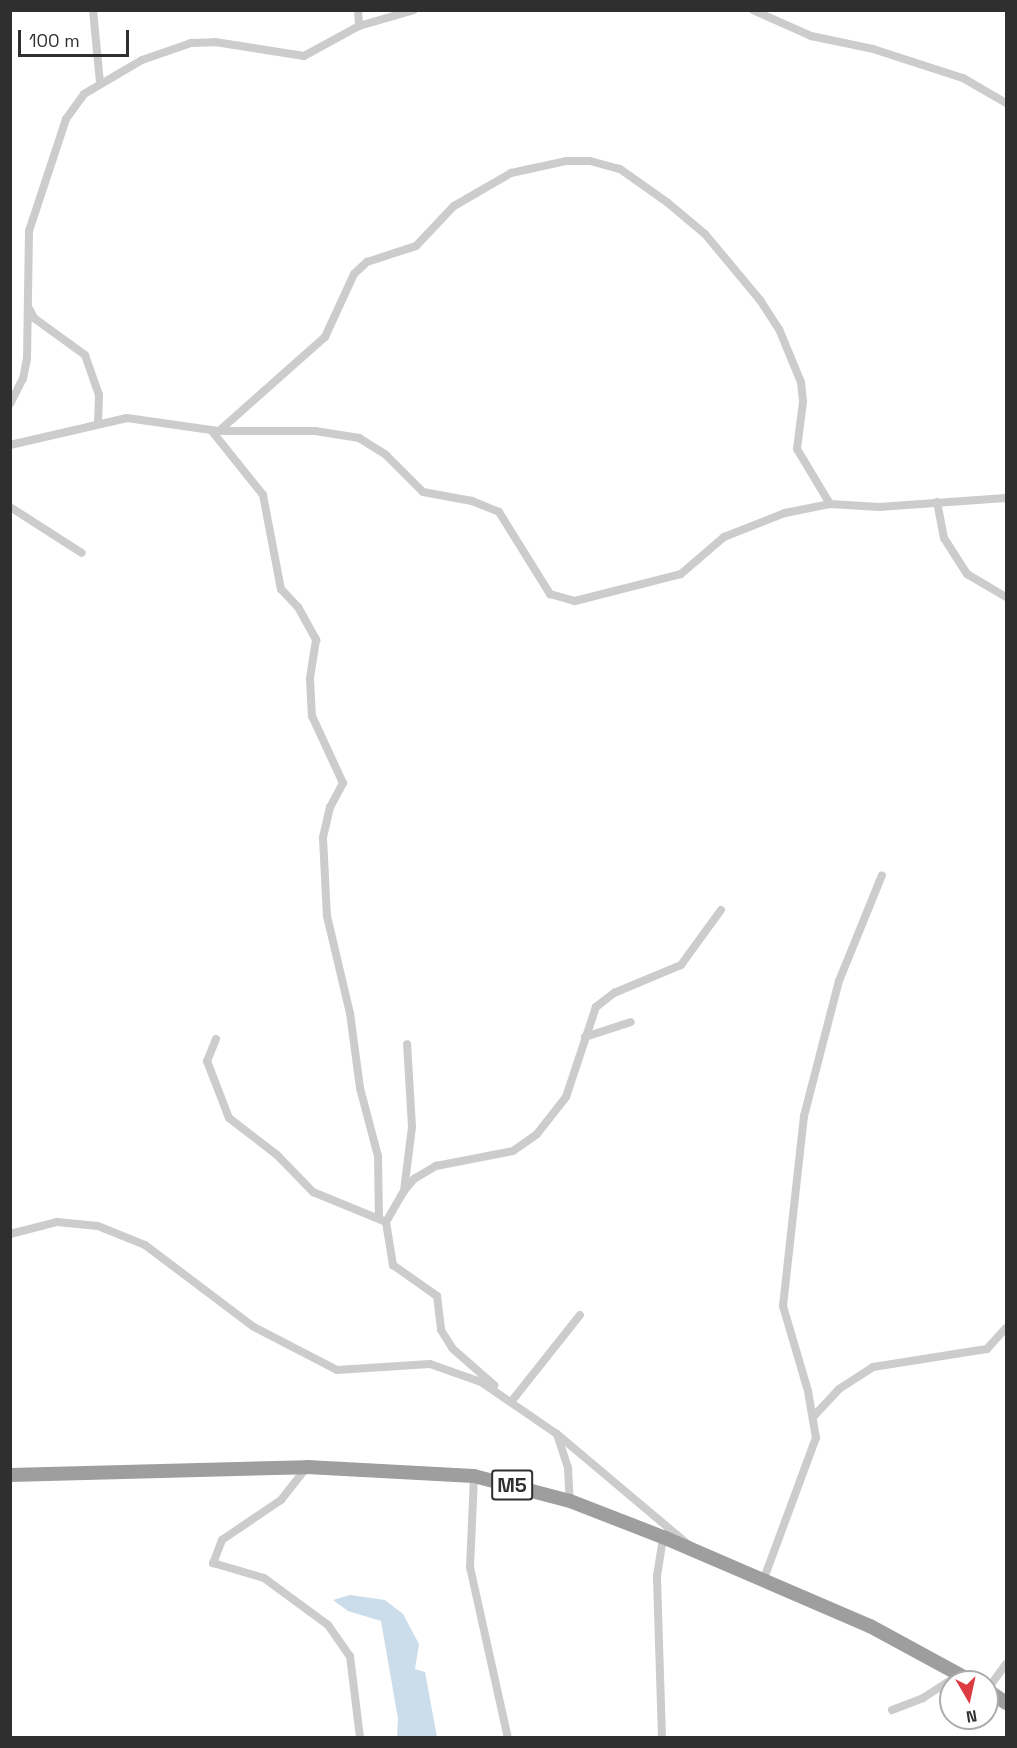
<!DOCTYPE html>
<html>
<head>
<meta charset="utf-8">
<style>
  body { margin:0 }
  #map { position:relative; width:1017px; height:1748px; overflow:hidden; background:#fff; font-family:"Space Grotesk",sans-serif }
  div>[style] { position:absolute }
  .water>* { inset:0; background:#cbddea }
  .minor>* { height:8px; margin:-4px; padding:0 4px; transform-origin:4px; border-radius:4px; background:#ccc }
  .trunk>* { height:14px; margin:-7px; padding:0 7px; transform-origin:7px; border-radius:7px; background:#9e9e9e }
  span { translate:-50% -50%; white-space:nowrap; text-align:center; line-height:1.15; -webkit-text-stroke:6px #fff; paint-order:stroke }
  .shield-label span { padding:2px 4px; background:#fff; border:2px solid; border-radius:4px; -webkit-text-stroke-width:0 }
  .shield-label { font-size:20px; color:#2f2f2f; font-weight:700 }
  .frame { position:absolute; inset:0; border:12px solid #2f2f2f; pointer-events:none }
  .north { position:absolute; left:939px; top:1670px; width:60px; height:60px; box-sizing:border-box; background:#fff; border:2px solid #acacac; border-radius:50%; rotate:171deg; font-size:16px; font-weight:700; line-height:24px; text-align:center; color:#2f2f2f }
  .north::after { content:''; display:block; margin:auto; width:21px; height:27px; background:#dc3b42; clip-path:polygon(50% 0,100% 100%,50% 72%,0 100%) }
  .scale { position:absolute; left:18px; top:30px; width:111px; height:27px; box-sizing:border-box; border:3px solid #2f2f2f; border-top:0; padding-left:8px; font-size:18px; line-height:21px; white-space:nowrap; color:#2f2f2f; -webkit-text-stroke:4px #fff; paint-order:stroke }
</style>
</head>
<body>
<div id="map">
  <div class="water">
    <div style="clip-path:polygon(350px 1595px,385px 1600px,403px 1614px,419px 1644px,415px 1669px,425px 1672px,437px 1737px,397px 1737px,398px 1719px,381px 1621px,348px 1611px,333px 1600px)"></div>
  </div>
  <div class="minor">
    <div style="left:93px;top:10px;width:73px;rotate:84.5deg"></div>
    <div style="left:358px;top:10px;width:16px;rotate:86deg"></div>
    <div style="left:753px;top:10px;width:64px;rotate:24.1deg"></div>
    <div style="left:811px;top:36px;width:63px;rotate:11.8deg"></div>
    <div style="left:873px;top:49px;width:95px;rotate:17.9deg"></div>
    <div style="left:963px;top:78px;width:50px;rotate:30.2deg"></div>
    <div style="left:30px;top:310px;width:9px;rotate:63deg"></div>
    <div style="left:34px;top:318px;width:63px;rotate:36deg"></div>
    <div style="left:85px;top:355px;width:42px;rotate:70.7deg"></div>
    <div style="left:99px;top:395px;width:28px;rotate:92deg"></div>
    <div style="left:10px;top:404px;width:28px;rotate:-63deg"></div>
    <div style="left:23px;top:379px;width:20px;rotate:-79deg"></div>
    <div style="left:27px;top:359px;width:128px;rotate:-89.1deg"></div>
    <div style="left:29px;top:231px;width:118px;rotate:-71.7deg"></div>
    <div style="left:66px;top:119px;width:31px;rotate:-54deg"></div>
    <div style="left:84px;top:94px;width:67px;rotate:-30.4deg"></div>
    <div style="left:142px;top:60px;width:52px;rotate:-19.1deg"></div>
    <div style="left:191px;top:43px;width:24px;rotate:-2deg"></div>
    <div style="left:215px;top:42px;width:90px;rotate:8.9deg"></div>
    <div style="left:304px;top:56px;width:63px;rotate:-28.6deg"></div>
    <div style="left:359px;top:26px;width:57px;rotate:-16.2deg"></div>
    <div style="left:211px;top:430px;width:83px;rotate:51.3deg"></div>
    <div style="left:263px;top:495px;width:96px;rotate:79.2deg"></div>
    <div style="left:281px;top:589px;width:25px;rotate:47deg"></div>
    <div style="left:298px;top:607px;width:38px;rotate:61deg"></div>
    <div style="left:316px;top:640px;width:39px;rotate:99deg"></div>
    <div style="left:310px;top:679px;width:37px;rotate:87deg"></div>
    <div style="left:312px;top:716px;width:74px;rotate:65.2deg"></div>
    <div style="left:343px;top:783px;width:27px;rotate:118deg"></div>
    <div style="left:330px;top:807px;width:32px;rotate:103deg"></div>
    <div style="left:323px;top:838px;width:78px;rotate:87.1deg"></div>
    <div style="left:327px;top:916px;width:100px;rotate:76.7deg"></div>
    <div style="left:350px;top:1013px;width:76px;rotate:82.4deg"></div>
    <div style="left:360px;top:1088px;width:70px;rotate:75.2deg"></div>
    <div style="left:378px;top:1156px;width:61px;rotate:89.1deg"></div>
    <div style="left:219px;top:431px;width:142px;rotate:-41.6deg"></div>
    <div style="left:325px;top:337px;width:69px;rotate:-65.3deg"></div>
    <div style="left:354px;top:274px;width:18px;rotate:-43deg"></div>
    <div style="left:367px;top:262px;width:52px;rotate:-18.1deg"></div>
    <div style="left:416px;top:246px;width:55px;rotate:-46.5deg"></div>
    <div style="left:454px;top:206px;width:66px;rotate:-30.1deg"></div>
    <div style="left:511px;top:173px;width:56px;rotate:-12.3deg"></div>
    <div style="left:566px;top:161px;width:24px"></div>
    <div style="left:590px;top:161px;width:31px;rotate:15deg"></div>
    <div style="left:620px;top:169px;width:59px;rotate:35.3deg"></div>
    <div style="left:668px;top:203px;width:48px;rotate:40deg"></div>
    <div style="left:705px;top:234px;width:86px;rotate:50.2deg"></div>
    <div style="left:760px;top:300px;width:35px;rotate:57deg"></div>
    <div style="left:779px;top:329px;width:57px;rotate:67.5deg"></div>
    <div style="left:801px;top:382px;width:20px;rotate:84deg"></div>
    <div style="left:803px;top:402px;width:47px;rotate:97.3deg"></div>
    <div style="left:797px;top:449px;width:64px;rotate:59deg"></div>
    <div style="left:10px;top:445px;width:120px;rotate:-13deg"></div>
    <div style="left:127px;top:418px;width:92px;rotate:8.1deg"></div>
    <div style="left:218px;top:431px;width:97px"></div>
    <div style="left:315px;top:431px;width:45px;rotate:9deg"></div>
    <div style="left:359px;top:438px;width:32px;rotate:32deg"></div>
    <div style="left:386px;top:455px;width:52px;rotate:45deg"></div>
    <div style="left:423px;top:492px;width:50px;rotate:10.4deg"></div>
    <div style="left:472px;top:501px;width:29px;rotate:22deg"></div>
    <div style="left:499px;top:512px;width:97px;rotate:58.1deg"></div>
    <div style="left:550px;top:594px;width:26px;rotate:16deg"></div>
    <div style="left:575px;top:601px;width:109px;rotate:-14.3deg"></div>
    <div style="left:681px;top:574px;width:57px;rotate:-40.7deg"></div>
    <div style="left:724px;top:537px;width:66px;rotate:-21.5deg"></div>
    <div style="left:785px;top:513px;width:46px;rotate:-11.3deg"></div>
    <div style="left:830px;top:504px;width:49px;rotate:3.5deg"></div>
    <div style="left:879px;top:507px;width:127px;rotate:-4.1deg"></div>
    <div style="left:937px;top:502px;width:37px;rotate:79deg"></div>
    <div style="left:944px;top:538px;width:43px;rotate:57.4deg"></div>
    <div style="left:967px;top:574px;width:45px;rotate:30.5deg"></div>
    <div style="left:10px;top:507px;width:85px;rotate:32.6deg"></div>
    <div style="left:585px;top:1037px;width:48px;rotate:-18.1deg"></div>
    <div style="left:216px;top:1039px;width:24px;rotate:112deg"></div>
    <div style="left:207px;top:1061px;width:61px;rotate:68.9deg"></div>
    <div style="left:229px;top:1118px;width:61px;rotate:37.6deg"></div>
    <div style="left:277px;top:1155px;width:52px;rotate:45.8deg"></div>
    <div style="left:313px;top:1192px;width:79px;rotate:22.3deg"></div>
    <div style="left:386px;top:1222px;width:44px;rotate:80.8deg"></div>
    <div style="left:393px;top:1265px;width:54px;rotate:35.2deg"></div>
    <div style="left:437px;top:1296px;width:34px;rotate:83deg"></div>
    <div style="left:441px;top:1330px;width:22px;rotate:58deg"></div>
    <div style="left:453px;top:1349px;width:55px;rotate:41.3deg"></div>
    <div style="left:404px;top:1191px;width:16px;rotate:-50deg"></div>
    <div style="left:414px;top:1179px;width:26px;rotate:-31deg"></div>
    <div style="left:436px;top:1166px;width:78px;rotate:-11deg"></div>
    <div style="left:513px;top:1151px;width:29px;rotate:-35deg"></div>
    <div style="left:537px;top:1134px;width:47px;rotate:-51.9deg"></div>
    <div style="left:566px;top:1097px;width:95px;rotate:-71.6deg"></div>
    <div style="left:596px;top:1007px;width:23px;rotate:-38deg"></div>
    <div style="left:614px;top:993px;width:73px;rotate:-22.7deg"></div>
    <div style="left:681px;top:965px;width:68px;rotate:-54deg"></div>
    <div style="left:386px;top:1222px;width:36px;rotate:-60deg"></div>
    <div style="left:404px;top:1191px;width:64px;rotate:-82.9deg"></div>
    <div style="left:412px;top:1127px;width:83px;rotate:-93.4deg"></div>
    <div style="left:10px;top:1234px;width:49px;rotate:-14.3deg"></div>
    <div style="left:57px;top:1222px;width:41px;rotate:5.6deg"></div>
    <div style="left:98px;top:1226px;width:51px;rotate:22deg"></div>
    <div style="left:145px;top:1245px;width:136px;rotate:37deg"></div>
    <div style="left:254px;top:1327px;width:93px;rotate:27.4deg"></div>
    <div style="left:337px;top:1370px;width:93px;rotate:-3.7deg"></div>
    <div style="left:430px;top:1364px;width:54px;rotate:19.4deg"></div>
    <div style="left:481px;top:1382px;width:92px;rotate:34.4deg"></div>
    <div style="left:557px;top:1434px;width:36px;rotate:72deg"></div>
    <div style="left:568px;top:1468px;width:33px;rotate:87deg"></div>
    <div style="left:511px;top:1402px;width:111px;rotate:-51.6deg"></div>
    <div style="left:813px;top:1417px;width:38px;rotate:-47deg"></div>
    <div style="left:839px;top:1389px;width:40px;rotate:-32.9deg"></div>
    <div style="left:873px;top:1367px;width:115px;rotate:-9deg"></div>
    <div style="left:987px;top:1349px;width:28px;rotate:-48deg"></div>
    <div style="left:557px;top:1434px;width:172px;rotate:40.1deg"></div>
    <div style="left:307px;top:1467px;width:42px;rotate:128.2deg"></div>
    <div style="left:281px;top:1500px;width:71px;rotate:145.9deg"></div>
    <div style="left:222px;top:1540px;width:25px;rotate:111deg"></div>
    <div style="left:213px;top:1563px;width:53px;rotate:16.4deg"></div>
    <div style="left:264px;top:1578px;width:79px;rotate:36.3deg"></div>
    <div style="left:328px;top:1625px;width:38px;rotate:55deg"></div>
    <div style="left:350px;top:1656px;width:83px;rotate:83deg"></div>
    <div style="left:474px;top:1476px;width:91px;rotate:92.5deg"></div>
    <div style="left:470px;top:1567px;width:175px;rotate:77.5deg"></div>
    <div style="left:763px;top:1581px;width:153px;rotate:-69.7deg"></div>
    <div style="left:816px;top:1438px;width:48px;rotate:-99.7deg"></div>
    <div style="left:808px;top:1391px;width:89px;rotate:-106.4deg"></div>
    <div style="left:783px;top:1306px;width:191px;rotate:-83.7deg"></div>
    <div style="left:804px;top:1116px;width:139px;rotate:-75.5deg"></div>
    <div style="left:839px;top:981px;width:114px;rotate:-67.9deg"></div>
    <div style="left:987px;top:1690px;width:32px;rotate:-54deg"></div>
    <div style="left:892px;top:1710px;width:33px;rotate:-21deg"></div>
    <div style="left:923px;top:1698px;width:44px;rotate:-33deg"></div>
    <div style="left:662px;top:1738px;width:162px;rotate:-91.8deg"></div>
    <div style="left:657px;top:1576px;width:39px;rotate:-81deg"></div>
  </div>
  <div class="trunk">
    <div style="left:10px;top:1475px;width:297px;rotate:-1.5deg"></div>
    <div style="left:307px;top:1467px;width:167px;rotate:3.1deg"></div>
    <div style="left:474px;top:1476px;width:99px;rotate:14.6deg"></div>
    <div style="left:570px;top:1501px;width:100px;rotate:21.2deg"></div>
    <div style="left:663px;top:1537px;width:225px;rotate:23.3deg"></div>
    <div style="left:870px;top:1626px;width:117px;rotate:28.5deg"></div>
    <div style="left:987px;top:1690px;width:23px;rotate:34deg"></div>
  </div>
  <div class="shield-label">
    <span style="left:512px;top:1485px">M5</span>
  </div>
  <div class="frame"></div>
  <div class="north">N</div>
  <div class="scale">100 m</div>
</div>
</body>
</html>
